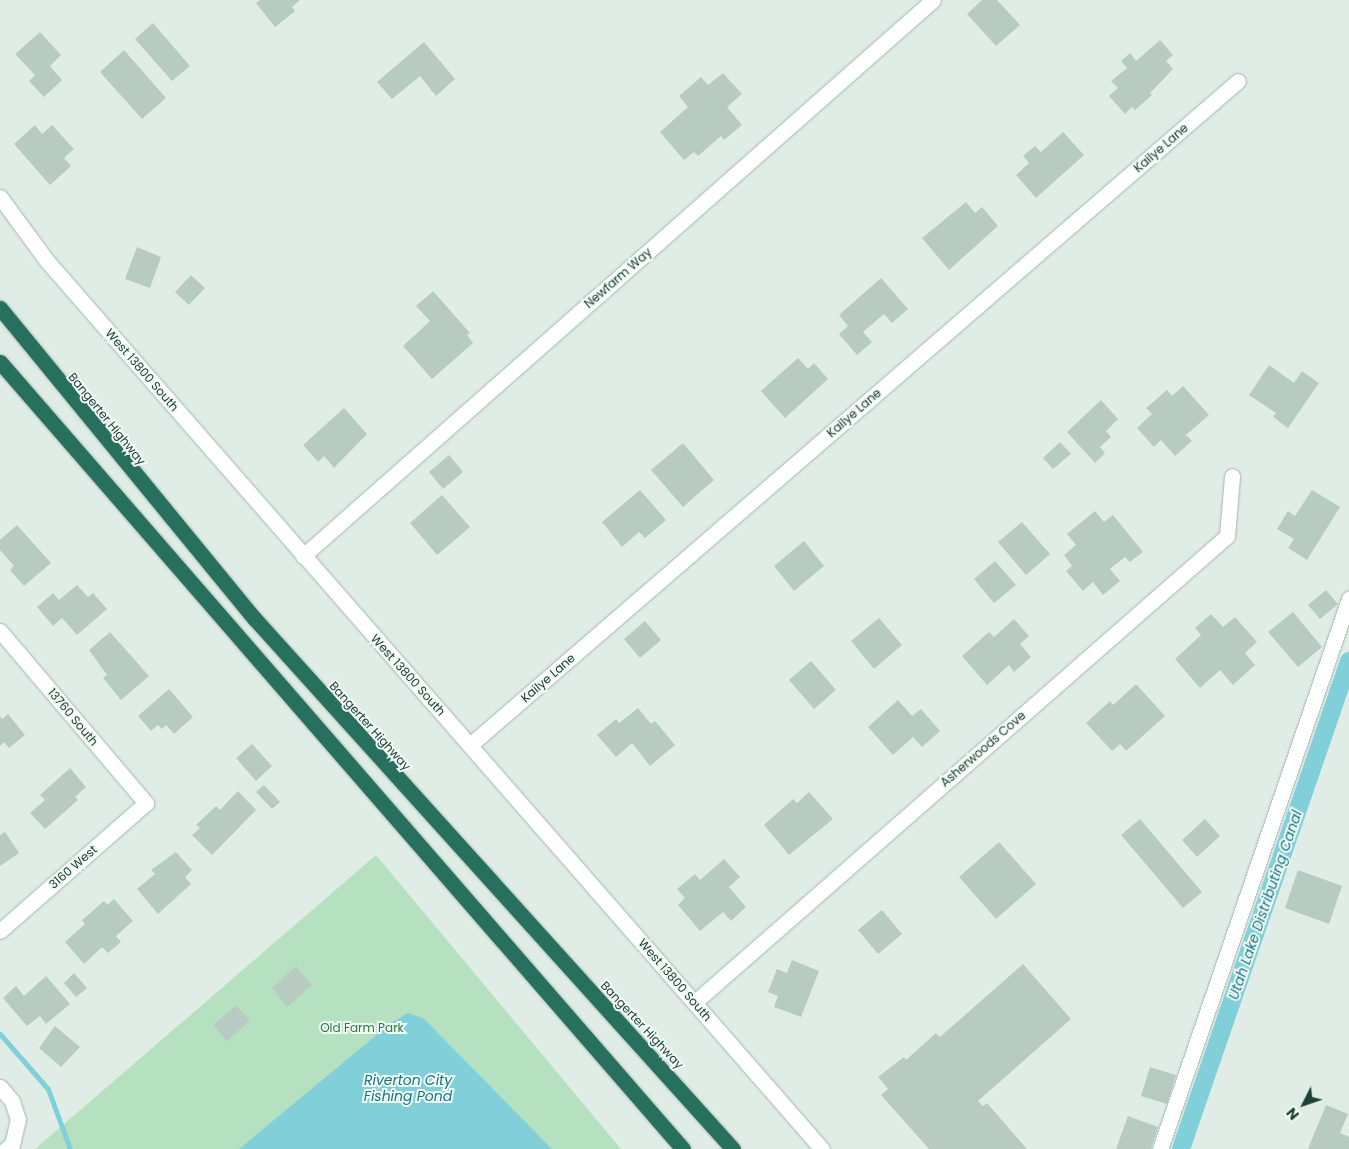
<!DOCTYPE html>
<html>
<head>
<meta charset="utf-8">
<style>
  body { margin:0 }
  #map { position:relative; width:1349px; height:1149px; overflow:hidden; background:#e0ede7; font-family:Poppins,sans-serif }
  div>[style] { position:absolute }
  .green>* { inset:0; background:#b6e1c0 }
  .water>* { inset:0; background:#81d0d9 }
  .stream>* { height:5px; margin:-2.5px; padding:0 2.5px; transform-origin:2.5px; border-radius:2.5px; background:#81d0d9 }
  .canal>* { height:18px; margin:-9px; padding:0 9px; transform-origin:9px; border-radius:9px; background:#81d0d9 }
  .building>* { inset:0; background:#b8cbc2 }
  .roads { filter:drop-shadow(0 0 1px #a2b6ae) drop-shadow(0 0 1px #a2b6ae) }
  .minor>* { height:15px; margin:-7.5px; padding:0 7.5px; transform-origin:7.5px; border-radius:7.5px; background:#fff }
  .highway>* { height:15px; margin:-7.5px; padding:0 7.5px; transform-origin:7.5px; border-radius:7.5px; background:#27705d }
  span { translate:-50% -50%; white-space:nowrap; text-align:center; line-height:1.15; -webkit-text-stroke:4px #f1f9f5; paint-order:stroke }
  .street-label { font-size:12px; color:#1f4035 }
  .park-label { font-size:12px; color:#247c41 }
  .water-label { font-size:14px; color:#117683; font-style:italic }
  .north { position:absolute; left:1279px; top:1079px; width:50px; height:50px; -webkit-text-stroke:4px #f1f9f5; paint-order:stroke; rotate:229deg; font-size:14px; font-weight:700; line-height:20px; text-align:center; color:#1f4035 }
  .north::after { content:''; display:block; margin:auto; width:18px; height:22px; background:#1f4035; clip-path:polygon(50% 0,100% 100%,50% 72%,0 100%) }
</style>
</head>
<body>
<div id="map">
  <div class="green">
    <div style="clip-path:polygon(376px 855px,621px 1149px,35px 1149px)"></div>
  </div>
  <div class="water">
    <div style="clip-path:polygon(408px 1013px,423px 1018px,552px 1149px,239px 1149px,391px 1023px)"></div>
  </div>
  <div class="stream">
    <div style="left:0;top:1034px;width:73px;rotate:48.9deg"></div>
    <div style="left:48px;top:1089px;width:64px;rotate:69.9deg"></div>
  </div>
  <div class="canal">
    <div style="left:1181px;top:1149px;width:516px;rotate:-71deg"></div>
  </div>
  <div class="building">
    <div style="clip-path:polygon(260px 0,300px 0,292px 7px,295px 11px,275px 27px,256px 3px)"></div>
    <div style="clip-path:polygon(982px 0,997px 0,1020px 25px,996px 46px,967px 14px)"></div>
    <div style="clip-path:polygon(153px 23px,190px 66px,172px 81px,135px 39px)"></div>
    <div style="clip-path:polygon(40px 32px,61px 55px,50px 66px,62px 80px,44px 97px,29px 81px,35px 75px,15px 54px)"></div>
    <div style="clip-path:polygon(1160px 40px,1173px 55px,1166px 61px,1173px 69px,1150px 93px,1152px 95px,1135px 110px,1132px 107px,1125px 114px,1109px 96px,1118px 88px,1111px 81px,1127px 68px,1121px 61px,1130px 53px,1136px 61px)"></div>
    <div style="clip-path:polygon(424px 42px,455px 79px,436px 96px,420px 76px,392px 99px,377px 82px)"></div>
    <div style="clip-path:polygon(124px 50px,166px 98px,142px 119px,100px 72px)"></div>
    <div style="clip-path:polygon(723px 73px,742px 94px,727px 107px,742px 125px,724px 140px,721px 136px,698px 156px,694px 152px,684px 160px,660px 132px,688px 107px,679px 96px,701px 77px,708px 85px)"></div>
    <div style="clip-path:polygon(35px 125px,42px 134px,52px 125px,74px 149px,64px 158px,71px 166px,50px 185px,14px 144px)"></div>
    <div style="clip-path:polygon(1063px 132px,1084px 155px,1036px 198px,1016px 175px,1029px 163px,1023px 156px,1035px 146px,1041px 152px)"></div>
    <div style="clip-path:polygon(966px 202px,975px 213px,982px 207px,998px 226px,949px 270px,922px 238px)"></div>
    <div style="clip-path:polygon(137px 247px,161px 257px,150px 288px,125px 279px)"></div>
    <div style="clip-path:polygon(191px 275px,205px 288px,189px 305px,175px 292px)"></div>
    <div style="clip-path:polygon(881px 278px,908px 309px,892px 323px,884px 314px,863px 332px,872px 342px,857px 355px,839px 334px,848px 326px,839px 315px)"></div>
    <div style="clip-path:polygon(433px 291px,470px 333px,467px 335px,473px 343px,432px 379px,403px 346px,430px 321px,416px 306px)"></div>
    <div style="clip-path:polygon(798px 358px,808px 369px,814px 363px,828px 379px,785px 418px,761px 391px)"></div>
    <div style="clip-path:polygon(1269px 365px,1294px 383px,1302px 371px,1319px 383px,1288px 428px,1273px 417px,1276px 413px,1249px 395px)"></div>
    <div style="clip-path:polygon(1183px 386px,1209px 415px,1186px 435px,1192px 441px,1175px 456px,1161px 440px,1154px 447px,1137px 428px,1152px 414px,1146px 408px,1167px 390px,1172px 396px)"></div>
    <div style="clip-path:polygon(1101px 400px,1118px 419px,1106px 431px,1111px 437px,1100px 447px,1105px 453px,1095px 463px,1067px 432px)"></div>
    <div style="clip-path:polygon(344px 408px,367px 434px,334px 468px,324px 456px,318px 462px,303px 445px)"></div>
    <div style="clip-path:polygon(1060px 442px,1071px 454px,1053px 469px,1043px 458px)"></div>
    <div style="clip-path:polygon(683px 443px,714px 480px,683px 507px,651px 470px)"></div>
    <div style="clip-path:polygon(449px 455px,463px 472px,443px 489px,429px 472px)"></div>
    <div style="clip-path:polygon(640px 490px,666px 520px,645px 538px,639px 532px,622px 547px,602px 522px)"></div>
    <div style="clip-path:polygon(1312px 490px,1340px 507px,1307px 560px,1288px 548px,1294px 539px,1277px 529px,1288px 511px,1295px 516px)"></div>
    <div style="clip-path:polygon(442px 495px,470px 527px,437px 555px,410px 523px)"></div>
    <div style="clip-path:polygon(1095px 511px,1104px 522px,1113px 515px,1143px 552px,1130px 562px,1125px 557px,1110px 569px,1120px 581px,1103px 595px,1093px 582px,1083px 591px,1066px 571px,1072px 566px,1064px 555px,1076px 545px,1067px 534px)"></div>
    <div style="clip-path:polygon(1022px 522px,1050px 554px,1026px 575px,998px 542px)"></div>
    <div style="clip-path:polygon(17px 525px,51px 563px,24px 586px,10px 570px,14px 566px,0 550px,0 540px)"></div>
    <div style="clip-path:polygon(804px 541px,824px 566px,794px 591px,774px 566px)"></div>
    <div style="clip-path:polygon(995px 561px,1016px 585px,994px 603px,974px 579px)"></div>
    <div style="clip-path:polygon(77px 585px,88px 597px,93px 593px,107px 609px,77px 635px,62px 618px,53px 626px,37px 607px,53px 593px,59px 600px)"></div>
    <div style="clip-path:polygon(1326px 590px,1338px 604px,1320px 619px,1308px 605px)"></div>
    <div style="clip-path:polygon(1293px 612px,1322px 647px,1298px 667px,1268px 632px)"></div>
    <div style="clip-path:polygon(1211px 614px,1223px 627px,1235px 617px,1257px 642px,1245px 653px,1255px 665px,1233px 685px,1220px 670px,1200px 688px,1175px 659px,1201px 635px,1195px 628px)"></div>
    <div style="clip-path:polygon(879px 618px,902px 645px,874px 669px,851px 641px)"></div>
    <div style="clip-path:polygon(1014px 619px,1029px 636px,1020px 644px,1031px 657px,1014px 672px,1009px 665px,987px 685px,962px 656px,989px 632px,994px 637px)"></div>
    <div style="clip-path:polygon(645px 621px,661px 640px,640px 658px,624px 639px)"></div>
    <div style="clip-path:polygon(110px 632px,149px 676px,121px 700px,103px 678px,107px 675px,89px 650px)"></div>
    <div style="clip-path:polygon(811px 661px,836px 690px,814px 709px,789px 680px)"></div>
    <div style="clip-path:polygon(1136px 684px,1165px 716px,1126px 751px,1120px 744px,1112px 751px,1086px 723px,1110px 701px,1113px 705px)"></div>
    <div style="clip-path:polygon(169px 689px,193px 717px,174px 734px,166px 725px,162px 729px,158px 725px,151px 731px,138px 716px)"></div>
    <div style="clip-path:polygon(898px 700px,912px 716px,921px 709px,940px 731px,922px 747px,913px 737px,893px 755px,868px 727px)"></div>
    <div style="clip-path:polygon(638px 708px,651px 724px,655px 721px,675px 745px,650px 766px,632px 743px,616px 757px,597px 735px,616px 719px,619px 723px)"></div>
    <div style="clip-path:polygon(8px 714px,25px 735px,9px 748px,4px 742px,0 746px,0 716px,2px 719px)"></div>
    <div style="clip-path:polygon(252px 744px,272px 766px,256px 781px,236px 758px)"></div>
    <div style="clip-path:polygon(70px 768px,86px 787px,75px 797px,78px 800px,45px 829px,30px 813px,45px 800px,40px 795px)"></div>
    <div style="clip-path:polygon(264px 785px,280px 802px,272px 809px,256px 792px)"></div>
    <div style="clip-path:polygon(238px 791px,256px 810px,212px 855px,192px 835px,200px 828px,196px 825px,216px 806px,220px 810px)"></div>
    <div style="clip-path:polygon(809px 792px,833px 819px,789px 855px,764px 825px,793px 799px,797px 803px)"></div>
    <div style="clip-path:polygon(1140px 819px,1202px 892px,1183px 908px,1121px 835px)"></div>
    <div style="clip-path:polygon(1205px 819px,1220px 836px,1197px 857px,1182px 840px)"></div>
    <div style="clip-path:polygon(5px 832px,19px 853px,0 866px,0 835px)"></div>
    <div style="clip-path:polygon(999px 842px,1036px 884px,996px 919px,959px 877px)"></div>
    <div style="clip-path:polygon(176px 852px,192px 870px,185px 877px,191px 884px,158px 914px,137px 889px,155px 874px,151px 870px)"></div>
    <div style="clip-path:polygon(724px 859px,740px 877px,729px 887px,746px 907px,731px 921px,723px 912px,700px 931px,678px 905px,685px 898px,677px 889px,695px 874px,700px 880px)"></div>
    <div style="clip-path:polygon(1298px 870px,1342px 886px,1329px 924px,1285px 908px)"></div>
    <div style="clip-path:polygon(114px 899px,133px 921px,116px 936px,121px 942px,108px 953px,102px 947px,84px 964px,65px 942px,85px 924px,82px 920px,104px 901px,107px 905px)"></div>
    <div style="clip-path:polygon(882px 910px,902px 934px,878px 954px,858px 930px)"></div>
    <div style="clip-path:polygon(792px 960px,819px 971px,801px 1017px,774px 1007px,778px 996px,768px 992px,777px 969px,787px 973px)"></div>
    <div style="clip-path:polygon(1023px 964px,1071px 1019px,978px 1101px,983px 1106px,987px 1103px,1027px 1149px,929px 1149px,881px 1095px,888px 1089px,878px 1077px,904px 1057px,906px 1060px,936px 1033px,940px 1037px)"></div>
    <div style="clip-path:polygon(296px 966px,312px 985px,287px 1007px,272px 988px)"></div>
    <div style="clip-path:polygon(74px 973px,87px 988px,76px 997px,64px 983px)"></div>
    <div style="clip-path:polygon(46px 976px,70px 1004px,46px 1024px,40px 1016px,27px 1026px,3px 998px,16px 986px,24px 996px)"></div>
    <div style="clip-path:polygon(236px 1005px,250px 1021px,227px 1041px,213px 1025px)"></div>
    <div style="clip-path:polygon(55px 1026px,80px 1047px,61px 1067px,39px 1048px)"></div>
    <div style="clip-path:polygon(1150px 1067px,1176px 1075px,1167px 1104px,1141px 1096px)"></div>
    <div style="clip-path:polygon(1326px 1105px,1348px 1114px,1340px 1133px,1349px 1137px,1349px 1149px,1308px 1149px)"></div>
    <div style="clip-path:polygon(1128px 1116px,1158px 1127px,1151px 1149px,1116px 1149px)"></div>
  </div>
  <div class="roads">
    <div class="minor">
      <div style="left:0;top:197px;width:79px;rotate:53.7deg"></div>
      <div style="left:47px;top:261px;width:1179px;rotate:48.89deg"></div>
      <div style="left:303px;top:556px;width:840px;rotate:-41.43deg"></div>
      <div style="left:0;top:631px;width:226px;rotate:49.7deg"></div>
      <div style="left:146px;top:803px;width:194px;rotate:138.8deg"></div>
      <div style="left:470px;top:745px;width:1015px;rotate:-40.85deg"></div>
      <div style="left:695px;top:1002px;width:707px;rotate:-41.22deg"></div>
      <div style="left:1227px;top:536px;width:60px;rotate:-85.2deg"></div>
      <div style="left:0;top:1087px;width:18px;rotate:49deg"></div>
      <div style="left:12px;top:1101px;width:19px;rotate:72deg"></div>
      <div style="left:18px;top:1119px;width:26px;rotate:103deg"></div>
      <div style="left:12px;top:1144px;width:8px;rotate:140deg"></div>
      <div style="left:1160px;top:1149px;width:582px;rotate:-71.04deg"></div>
    </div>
    <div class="highway">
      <div style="left:0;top:308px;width:401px;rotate:50.7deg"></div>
      <div style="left:254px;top:618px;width:715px;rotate:47.95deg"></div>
      <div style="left:0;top:362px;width:1042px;rotate:49.05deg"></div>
    </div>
  </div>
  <div class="street-label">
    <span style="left:1161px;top:148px;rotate:-41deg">Kailye Lane</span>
    <span style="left:618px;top:278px;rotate:-41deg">Newfarm Way</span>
    <span style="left:142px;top:370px;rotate:49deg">West 13800 South</span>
    <span style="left:854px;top:413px;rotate:-41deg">Kailye Lane</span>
    <span style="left:107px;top:419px;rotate:51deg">Bangerter Highway</span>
    <span style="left:408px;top:675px;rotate:48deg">West 13800 South</span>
    <span style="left:548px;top:678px;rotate:-41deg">Kailye Lane</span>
    <span style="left:73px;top:717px;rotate:50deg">13760 South</span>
    <span style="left:370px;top:726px;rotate:48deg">Bangerter Highway</span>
    <span style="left:983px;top:749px;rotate:-41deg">Asherwoods Cove</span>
    <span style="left:73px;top:867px;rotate:-41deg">3160 West</span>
    <span style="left:675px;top:980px;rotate:49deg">West 13800 South</span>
    <span style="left:642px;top:1025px;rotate:47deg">Bangerter Highway</span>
  </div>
  <div class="park-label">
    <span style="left:362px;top:1028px">Old Farm Park</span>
  </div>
  <div class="water-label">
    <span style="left:1265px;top:905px;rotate:-71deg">Utah Lake Distributing Canal</span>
    <span style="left:408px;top:1088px">Riverton City<br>Fishing Pond</span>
  </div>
  <div class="north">N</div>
</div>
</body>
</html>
